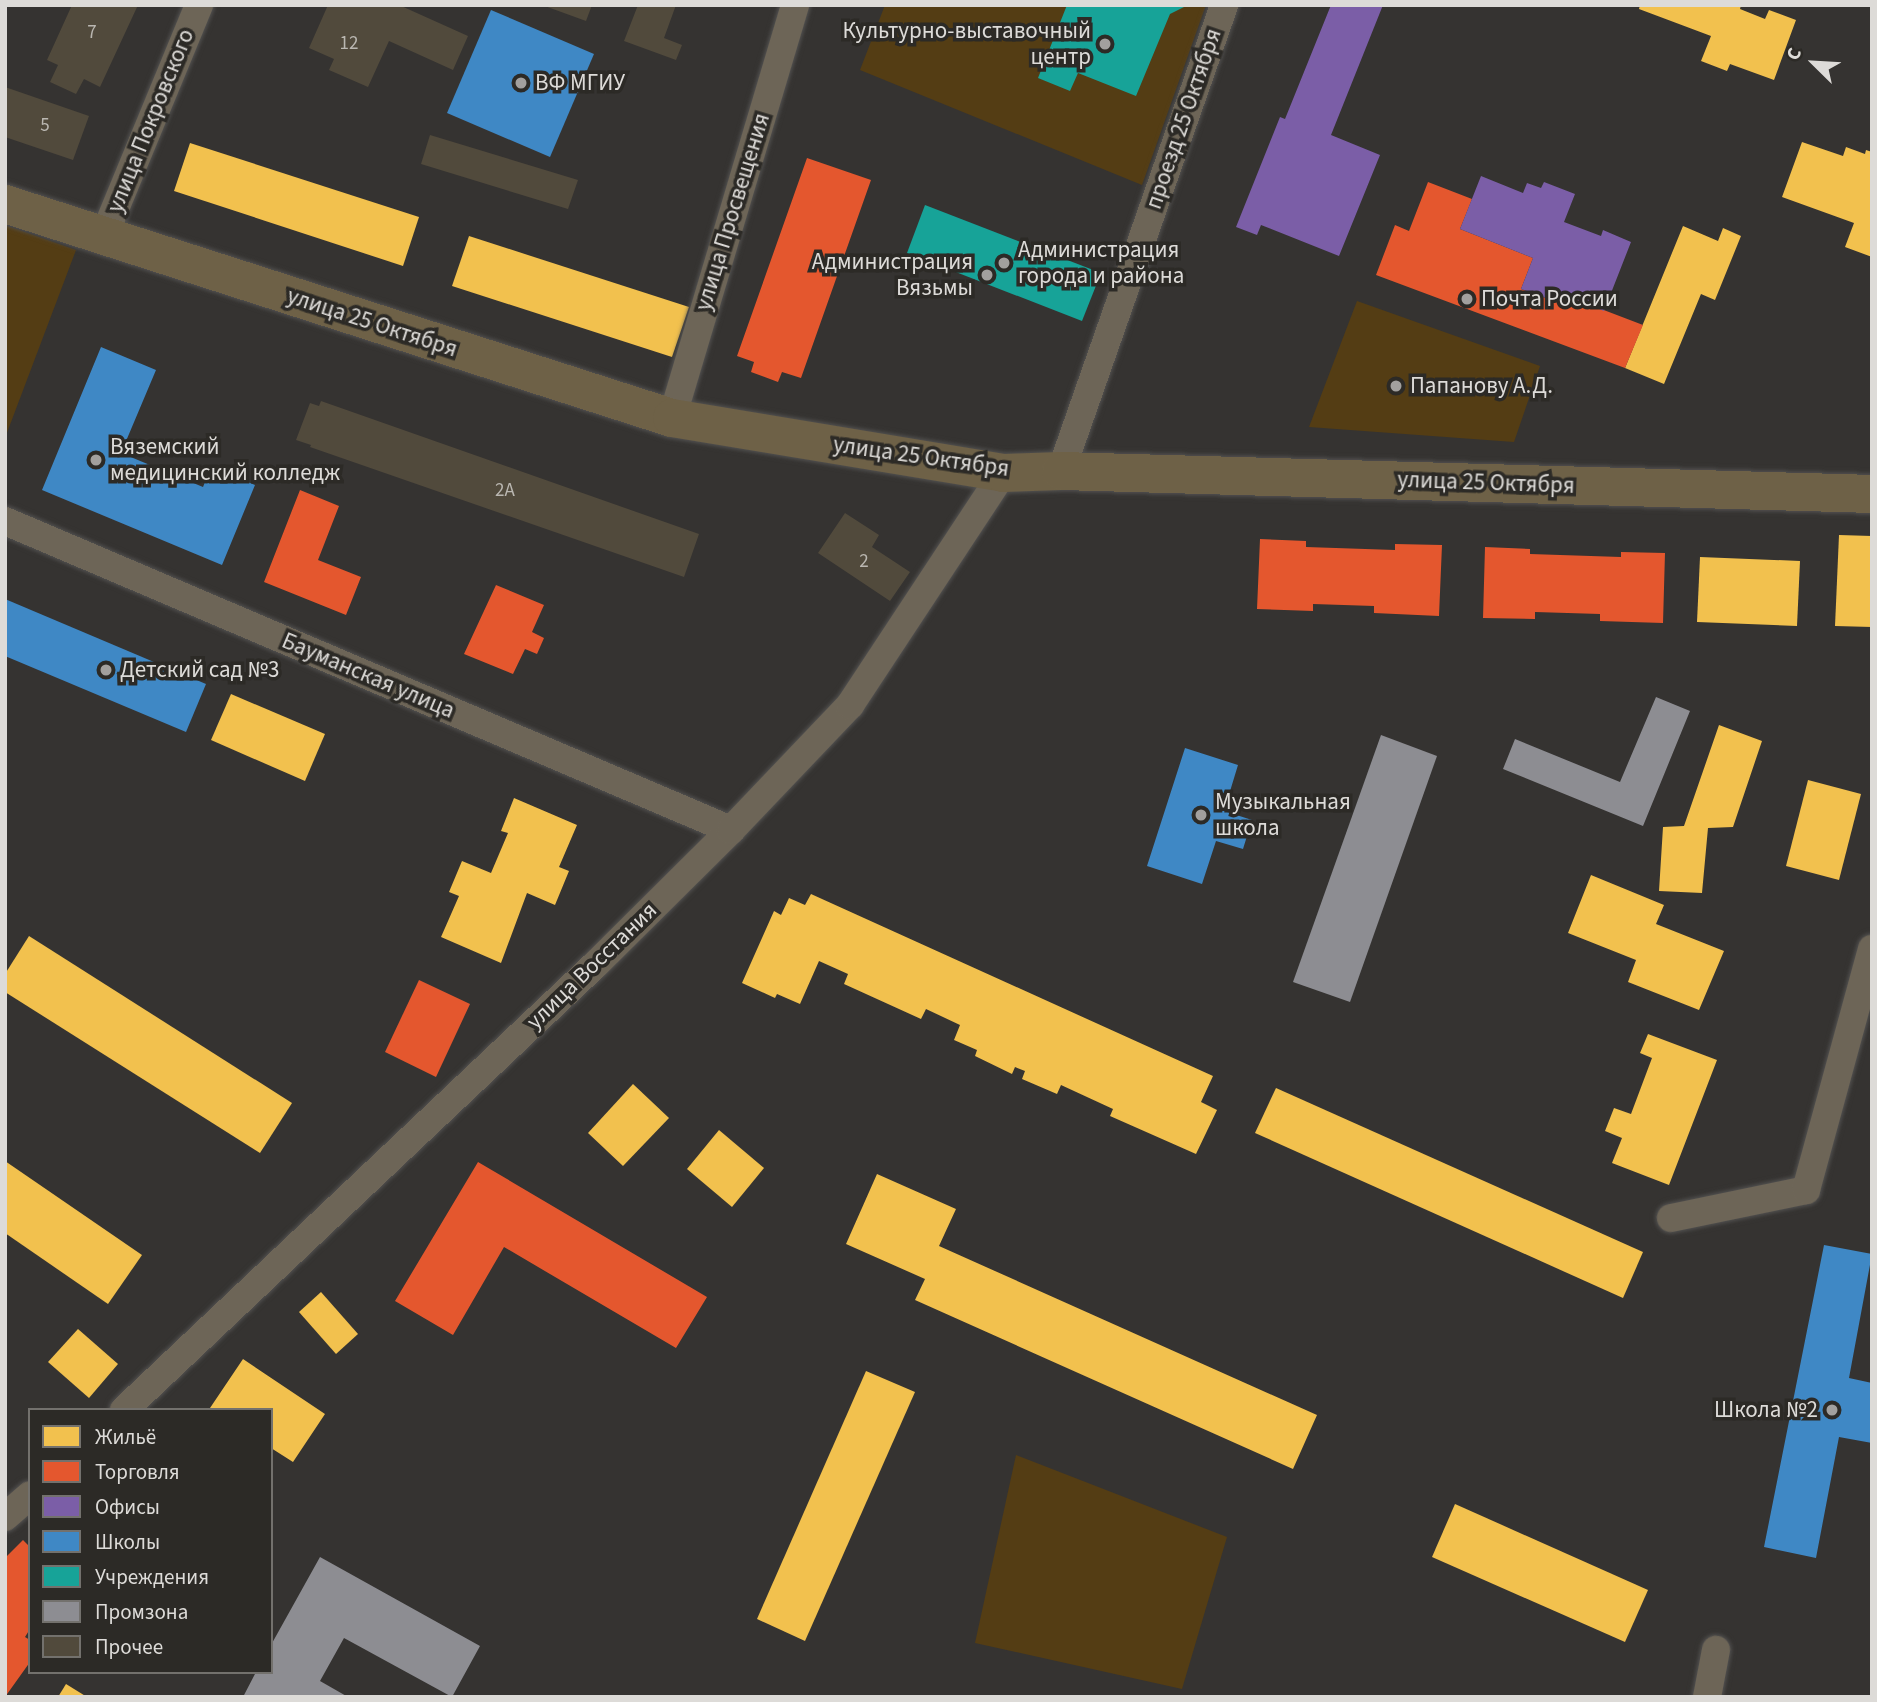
<!DOCTYPE html>
<html>
<head>
<meta charset="utf-8">
<style>
  body { margin:0 }
  #map { position:relative; width:1877px; height:1702px; overflow:hidden; background:#353331; font-family:"Source Sans 3",sans-serif }
  div>[style] { position:absolute }
  .green>* { inset:0; background:#543d14 }
  .homes>* { inset:0; background:#f2c14e }
  .shops>* { inset:0; background:#e4572e }
  .offices>* { inset:0; background:#7b5ea7 }
  .schools>* { inset:0; background:#3f88c5 }
  .public>* { inset:0; background:#17a398 }
  .industry>* { inset:0; background:#8d8d92 }
  .building>* { inset:0; background:#514a3c }
  .roads { filter:drop-shadow(0 0 2px #525150) drop-shadow(0 0 2px #525150) }
  .street>* { height:28px; margin:-14px; padding:0 14px; transform-origin:14px; border-radius:14px; background:#6d6557 }
  .primary>* { height:38px; margin:-19px; padding:0 19px; transform-origin:19px; border-radius:19px; background:#6e6147 }
  .dots>* { width:19px; height:19px; translate:-50% -50%; box-sizing:border-box; border:4px solid #2c2a26; border-radius:50% }
  span { translate:-50% -50%; white-space:nowrap; text-align:center; line-height:1.15; -webkit-text-stroke:7px #2c2a26; paint-order:stroke }
  .number-label { font-size:19px; color:#bab7b1 }
  .number-label span { -webkit-text-stroke-width:0 }
  .poi-label { font-size:23px; color:#dddbd8 }
  .right { translate:-100% -50%; text-align:right }
  .left { translate:0 -50%; text-align:left }
  .street-label { font-size:23px; color:#dddbd8 }
  .frame { position:absolute; inset:0; border:7px solid #dddbd8; pointer-events:none }
  .legend { position:absolute; left:28px; top:1408px; width:245px; height:266px; box-sizing:border-box; background:#2c2a26; border:2px solid #73716d; margin:0; padding:9px 12px; list-style:none; font-size:21px; color:#dddbd8 }
  .legend li { display:flex; align-items:center; gap:14px; height:35px }
  .legend b { width:35px; border:2px solid #73716d }
  .north { position:absolute; left:1779px; top:28px; width:70px; height:70px; -webkit-text-stroke:5px #2c2a26; paint-order:stroke; rotate:294deg; font-size:19px; font-weight:700; line-height:28px; text-align:center; color:#dddbd8 }
  .north::after { content:''; display:block; margin:auto; width:24px; height:32px; background:#dddbd8; clip-path:polygon(50% 0,100% 100%,50% 72%,0 100%) }
</style>
</head>
<body>
<div id="map">
  <div class="green">
    <div style="clip-path:polygon(885px 5px,1206px 5px,1142px 185px,860px 70px)"></div>
    <div style="clip-path:polygon(5px 225px,76px 250px,5px 438px)"></div>
    <div style="clip-path:polygon(1357px 301px,1540px 366px,1514px 442px,1309px 427px)"></div>
    <div style="clip-path:polygon(1016px 1455px,1227px 1537px,1182px 1689px,975px 1643px)"></div>
  </div>
  <div class="homes">
    <div style="clip-path:polygon(1640px 5px,1741px 5px,1740px 9px,1765px 19px,1769px 10px,1796px 20px,1774px 80px,1730px 64px,1727px 71px,1701px 61px,1711px 36px,1639px 9px)"></div>
    <div style="clip-path:polygon(1802px 142px,1843px 156px,1846px 147px,1865px 154px,1866px 150px,1872px 152px,1872px 257px,1845px 247px,1854px 223px,1782px 197px)"></div>
    <div style="clip-path:polygon(190px 143px,419px 217px,403px 266px,174px 191px)"></div>
    <div style="clip-path:polygon(1683px 226px,1718px 241px,1723px 228px,1741px 236px,1715px 300px,1701px 294px,1664px 384px,1625px 368px)"></div>
    <div style="clip-path:polygon(469px 236px,689px 307px,672px 357px,452px 286px)"></div>
    <div style="clip-path:polygon(1839px 535px,1872px 536px,1872px 627px,1835px 626px)"></div>
    <div style="clip-path:polygon(1700px 557px,1800px 561px,1797px 626px,1697px 622px)"></div>
    <div style="clip-path:polygon(231px 694px,325px 734px,305px 781px,211px 740px)"></div>
    <div style="clip-path:polygon(1719px 725px,1762px 741px,1733px 827px,1708px 828px,1702px 893px,1659px 891px,1663px 827px,1684px 826px)"></div>
    <div style="clip-path:polygon(1808px 780px,1861px 794px,1839px 880px,1786px 866px)"></div>
    <div style="clip-path:polygon(514px 798px,577px 825px,559px 867px,569px 871px,555px 905px,527px 893px,501px 963px,441px 937px,459px 896px,449px 892px,462px 861px,491px 873px,508px 833px,501px 831px)"></div>
    <div style="clip-path:polygon(1591px 875px,1664px 905px,1656px 924px,1724px 951px,1699px 1010px,1628px 982px,1636px 960px,1568px 933px)"></div>
    <div style="clip-path:polygon(811px 894px,1213px 1076px,1201px 1102px,1217px 1110px,1196px 1154px,1110px 1116px,1113px 1109px,1061px 1085px,1057px 1094px,1022px 1079px,1025px 1071px,1015px 1067px,1012px 1074px,975px 1056px,977px 1050px,954px 1040px,960px 1025px,926px 1009px,921px 1019px,844px 984px,848px 974px,819px 961px,800px 1004px,777px 994px,775px 998px,742px 983px,774px 911px,781px 915px,789px 898px,805px 905px)"></div>
    <div style="clip-path:polygon(29px 936px,292px 1103px,260px 1153px,5px 992px,5px 974px)"></div>
    <div style="clip-path:polygon(1648px 1034px,1717px 1060px,1669px 1185px,1612px 1163px,1622px 1138px,1605px 1131px,1614px 1108px,1631px 1114px,1652px 1058px,1640px 1053px)"></div>
    <div style="clip-path:polygon(633px 1084px,669px 1118px,623px 1166px,588px 1133px)"></div>
    <div style="clip-path:polygon(1276px 1088px,1643px 1252px,1623px 1298px,1255px 1133px)"></div>
    <div style="clip-path:polygon(719px 1130px,764px 1168px,732px 1207px,687px 1169px)"></div>
    <div style="clip-path:polygon(5px 1161px,142px 1255px,108px 1304px,5px 1233px)"></div>
    <div style="clip-path:polygon(877px 1174px,956px 1209px,939px 1246px,1317px 1415px,1293px 1469px,915px 1300px,925px 1279px,846px 1244px)"></div>
    <div style="clip-path:polygon(321px 1292px,358px 1334px,336px 1354px,299px 1312px)"></div>
    <div style="clip-path:polygon(78px 1329px,118px 1364px,89px 1398px,48px 1362px)"></div>
    <div style="clip-path:polygon(243px 1359px,325px 1414px,293px 1462px,271px 1448px,271px 1410px,210px 1408px)"></div>
    <div style="clip-path:polygon(866px 1371px,915px 1392px,805px 1641px,757px 1619px)"></div>
    <div style="clip-path:polygon(1455px 1504px,1648px 1590px,1625px 1642px,1432px 1557px)"></div>
    <div style="clip-path:polygon(66px 1684px,87px 1697px,58px 1697px)"></div>
  </div>
  <div class="shops">
    <div style="clip-path:polygon(807px 158px,871px 180px,801px 378px,782px 372px,778px 382px,751px 372px,754px 362px,737px 356px)"></div>
    <div style="clip-path:polygon(1428px 182px,1472px 199px,1460px 229px,1533px 258px,1521px 289px,1551px 300px,1554px 291px,1643px 325px,1625px 368px,1376px 275px,1395px 225px,1409px 231px)"></div>
    <div style="clip-path:polygon(300px 490px,339px 506px,318px 560px,361px 577px,346px 615px,264px 582px)"></div>
    <div style="clip-path:polygon(1260px 539px,1306px 541px,1306px 547px,1395px 550px,1395px 544px,1442px 545px,1439px 616px,1374px 613px,1374px 606px,1313px 604px,1313px 611px,1257px 609px)"></div>
    <div style="clip-path:polygon(1485px 547px,1530px 549px,1530px 554px,1621px 557px,1621px 552px,1665px 553px,1663px 623px,1600px 621px,1600px 614px,1535px 612px,1535px 619px,1483px 618px)"></div>
    <div style="clip-path:polygon(496px 585px,544px 605px,532px 632px,544px 638px,537px 654px,525px 649px,513px 674px,464px 654px)"></div>
    <div style="clip-path:polygon(419px 980px,470px 1004px,436px 1077px,385px 1052px)"></div>
    <div style="clip-path:polygon(478px 1162px,707px 1297px,676px 1348px,504px 1247px,453px 1335px,395px 1301px)"></div>
    <div style="clip-path:polygon(23px 1540px,30px 1547px,30px 1629px,25px 1637px,30px 1640px,30px 1662px,5px 1697px,5px 1558px)"></div>
  </div>
  <div class="offices">
    <div style="clip-path:polygon(1331px 5px,1383px 5px,1331px 135px,1380px 155px,1339px 256px,1261px 225px,1257px 235px,1236px 227px,1280px 117px,1285px 119px)"></div>
    <div style="clip-path:polygon(1481px 176px,1523px 193px,1527px 183px,1541px 188px,1544px 182px,1575px 194px,1564px 222px,1601px 236px,1603px 230px,1631px 242px,1604px 311px,1554px 291px,1551px 300px,1521px 289px,1533px 258px,1460px 229px)"></div>
  </div>
  <div class="schools">
    <div style="clip-path:polygon(491px 10px,594px 54px,550px 157px,447px 113px)"></div>
    <div style="clip-path:polygon(101px 347px,156px 370px,121px 453px,203px 487px,211px 467px,255px 485px,222px 565px,42px 490px)"></div>
    <div style="clip-path:polygon(5px 599px,206px 684px,186px 732px,5px 656px)"></div>
    <div style="clip-path:polygon(1185px 748px,1238px 765px,1224px 811px,1252px 820px,1243px 849px,1216px 841px,1202px 884px,1147px 866px)"></div>
    <div style="clip-path:polygon(1824px 1245px,1872px 1254px,1849px 1378px,1872px 1383px,1872px 1443px,1839px 1437px,1816px 1558px,1764px 1547px)"></div>
  </div>
  <div class="public">
    <div style="clip-path:polygon(1067px 5px,1188px 5px,1170px 14px,1136px 96px,1078px 73px,1070px 91px,1038px 78px)"></div>
    <div style="clip-path:polygon(925px 205px,1101px 273px,1082px 321px,907px 253px)"></div>
  </div>
  <div class="industry">
    <div style="clip-path:polygon(1656px 697px,1690px 711px,1643px 826px,1503px 769px,1515px 739px,1620px 782px)"></div>
    <div style="clip-path:polygon(1381px 735px,1437px 756px,1350px 1002px,1293px 982px)"></div>
    <div style="clip-path:polygon(320px 1557px,480px 1646px,452px 1697px,344px 1638px,320px 1681px,348px 1697px,243px 1697px,256px 1672px,271px 1672px,271px 1645px)"></div>
  </div>
  <div class="building">
    <div style="clip-path:polygon(72px 5px,138px 5px,100px 87px,84px 79px,76px 94px,50px 82px,58px 65px,47px 60px)"></div>
    <div style="clip-path:polygon(328px 5px,399px 5px,468px 36px,453px 70px,389px 41px,368px 87px,329px 70px,334px 59px,309px 48px)"></div>
    <div style="clip-path:polygon(542px 5px,592px 5px,586px 21px)"></div>
    <div style="clip-path:polygon(638px 5px,676px 5px,664px 38px,682px 45px,676px 60px,624px 41px)"></div>
    <div style="clip-path:polygon(5px 87px,89px 116px,73px 160px,5px 137px)"></div>
    <div style="clip-path:polygon(430px 135px,578px 180px,568px 209px,421px 164px)"></div>
    <div style="clip-path:polygon(321px 401px,699px 534px,684px 577px,310px 447px,311px 445px,296px 440px,310px 403px,319px 406px)"></div>
    <div style="clip-path:polygon(845px 513px,879px 535px,872px 547px,910px 572px,890px 601px,818px 553px)"></div>
  </div>
  <div class="roads">
    <div class="street">
      <div style="left:103px;top:238px;width:252px;rotate:-67.6deg"></div>
      <div style="left:672px;top:418px;width:431px;rotate:-73.4deg"></div>
      <div style="left:1061px;top:471px;width:494px;rotate:-70.7deg"></div>
      <div style="left:5px;top:521px;width:789px;rotate:23.06deg"></div>
      <div style="left:1671px;top:1218px;width:138px;rotate:-11.7deg"></div>
      <div style="left:1806px;top:1190px;width:250px;rotate:-74.7deg"></div>
      <div style="left:124px;top:1410px;width:649px;rotate:-43.38deg"></div>
      <div style="left:596px;top:964px;width:190px;rotate:-44.8deg"></div>
      <div style="left:731px;top:830px;width:173px;rotate:-46.4deg"></div>
      <div style="left:850px;top:705px;width:278px;rotate:-56.6deg"></div>
      <div style="left:5px;top:1517px;width:33px;rotate:-41deg"></div>
      <div style="left:1707px;top:1697px;width:48px;rotate:-79.2deg"></div>
    </div>
    <div class="primary">
      <div style="left:5px;top:204px;width:700px;rotate:17.79deg"></div>
      <div style="left:672px;top:418px;width:336px;rotate:9.4deg"></div>
      <div style="left:1003px;top:473px;width:58px;rotate:-2deg"></div>
      <div style="left:1061px;top:471px;width:811px;rotate:1.62deg"></div>
    </div>
  </div>
  <div class="dots">
    <div style="left:1105px;top:44px;background:#a2a09e"></div>
    <div style="left:521px;top:83px;background:#a2a09e"></div>
    <div style="left:1004px;top:263px;background:#a2a09e"></div>
    <div style="left:987px;top:275px;background:#a2a09e"></div>
    <div style="left:1467px;top:299px;background:#a2a09e"></div>
    <div style="left:1396px;top:386px;background:#a2a09e"></div>
    <div style="left:96px;top:460px;background:#a2a09e"></div>
    <div style="left:106px;top:670px;background:#a2a09e"></div>
    <div style="left:1201px;top:815px;background:#a2a09e"></div>
    <div style="left:1832px;top:1410px;background:#a2a09e"></div>
  </div>
  <div class="number-label">
    <span style="left:92px;top:33px">7</span>
    <span style="left:349px;top:44px">12</span>
    <span style="left:45px;top:126px">5</span>
    <span style="left:505px;top:491px">2А</span>
    <span style="left:864px;top:562px">2</span>
  </div>
  <div class="poi-label">
    <span class="right" style="left:1091px;top:44px">Культурно-выставочный<br>центр</span>
    <span class="left" style="left:535px;top:83px">ВФ МГИУ</span>
    <span class="left" style="left:1018px;top:263px">Администрация<br>города и района</span>
    <span class="right" style="left:973px;top:275px">Администрация<br>Вязьмы</span>
    <span class="left" style="left:1481px;top:299px">Почта России</span>
    <span class="left" style="left:1410px;top:386px">Папанову А.Д.</span>
    <span class="left" style="left:110px;top:460px">Вяземский<br>медицинский колледж</span>
    <span class="left" style="left:120px;top:670px">Детский сад №3</span>
    <span class="left" style="left:1215px;top:815px">Музыкальная<br>школа</span>
    <span class="right" style="left:1818px;top:1410px">Школа №2</span>
  </div>
  <div class="street-label">
    <span style="left:1184px;top:119px;rotate:-71deg">проезд 25 Октября</span>
    <span style="left:151px;top:121px;rotate:-68deg">улица Покровского</span>
    <span style="left:733px;top:212px;rotate:-73deg">улица Просвещения</span>
    <span style="left:372px;top:323px;rotate:18deg">улица 25 Октября</span>
    <span style="left:921px;top:457px;rotate:8deg">улица 25 Октября</span>
    <span style="left:1486px;top:483px;rotate:2deg">улица 25 Октября</span>
    <span style="left:368px;top:676px;rotate:23deg">Бауманская улица</span>
    <span style="left:592px;top:966px;rotate:-44deg">улица Восстания</span>
  </div>
  <div class="frame"></div>
  <ul class="legend">
  <li><b style="height:19px;background:#f2c14e"></b>Жильё</li>
  <li><b style="height:19px;background:#e4572e"></b>Торговля</li>
  <li><b style="height:19px;background:#7b5ea7"></b>Офисы</li>
  <li><b style="height:19px;background:#3f88c5"></b>Школы</li>
  <li><b style="height:19px;background:#17a398"></b>Учреждения</li>
  <li><b style="height:19px;background:#8d8d92"></b>Промзона</li>
  <li><b style="height:19px;background:#514a3c"></b>Прочее</li>
  </ul>
  <div class="north">С</div>
</div>
</body>
</html>
